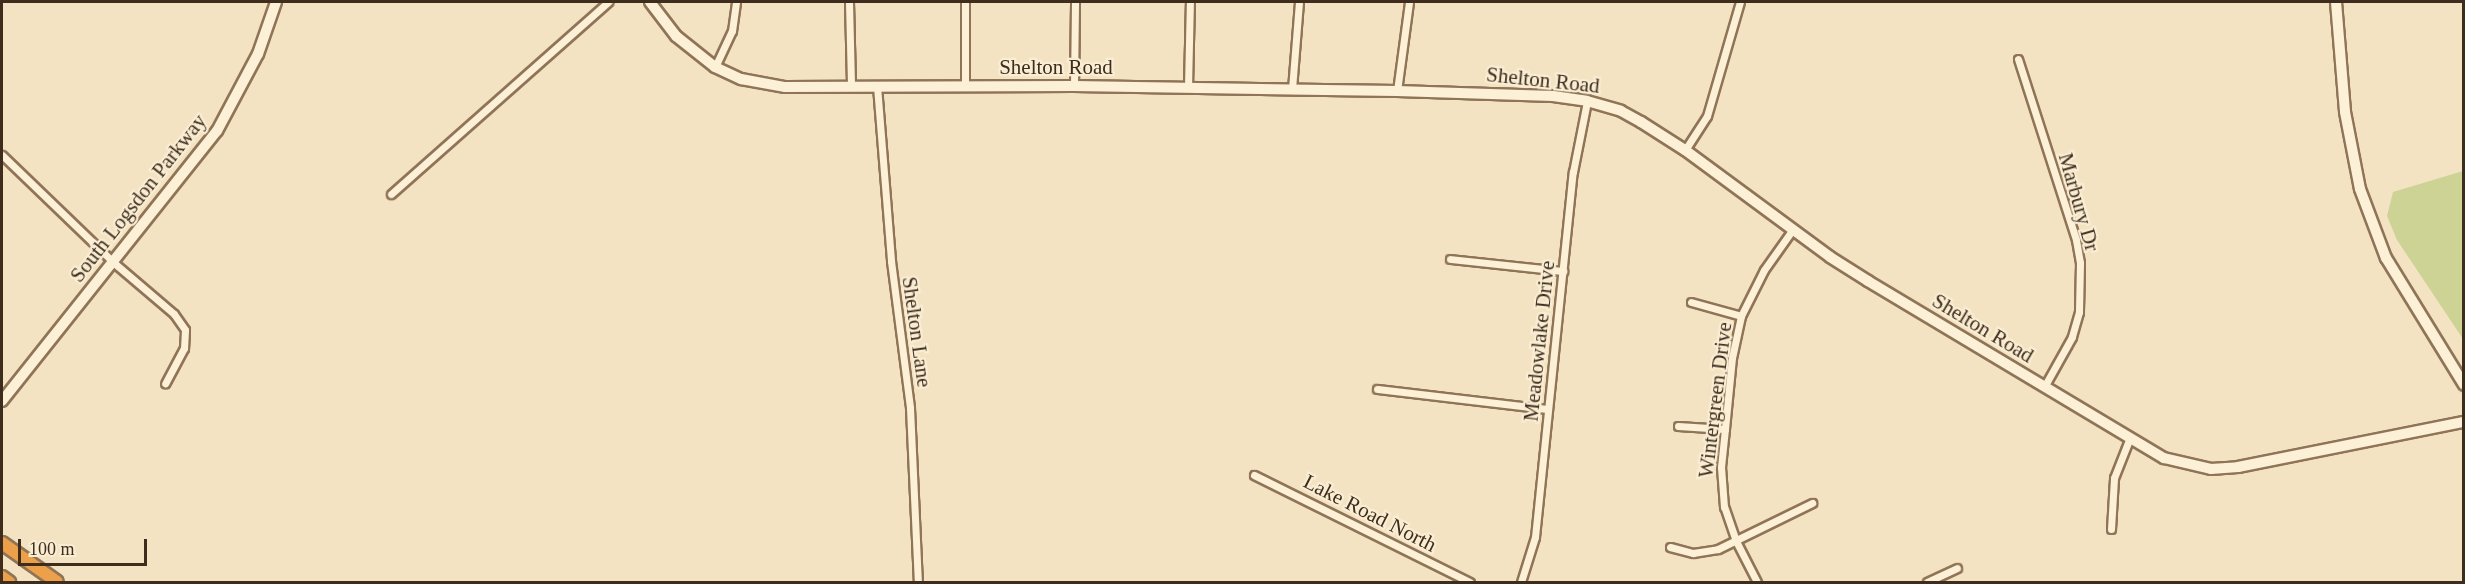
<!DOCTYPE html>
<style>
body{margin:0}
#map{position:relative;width:2465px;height:584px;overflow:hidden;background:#f3e3c2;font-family:"Times New Roman",serif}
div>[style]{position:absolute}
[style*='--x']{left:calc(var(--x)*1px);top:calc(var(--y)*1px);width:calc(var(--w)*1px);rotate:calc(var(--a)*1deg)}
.green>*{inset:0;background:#cdd395}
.roads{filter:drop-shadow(2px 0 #907457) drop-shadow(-2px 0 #907457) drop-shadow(0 2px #907457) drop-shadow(0 -2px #907457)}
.street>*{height:7px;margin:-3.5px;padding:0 3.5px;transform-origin:3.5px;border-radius:3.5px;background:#fcf0d7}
.secondary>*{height:10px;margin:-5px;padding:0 5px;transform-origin:5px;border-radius:5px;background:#fcf0d7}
.highway>*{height:12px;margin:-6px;padding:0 6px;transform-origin:6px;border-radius:6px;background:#eca04a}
span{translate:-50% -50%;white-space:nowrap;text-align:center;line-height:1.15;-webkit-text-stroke:4.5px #f9edd3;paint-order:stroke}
.street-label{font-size:21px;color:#3e2c1d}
.frame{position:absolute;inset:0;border:3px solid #3e2c1d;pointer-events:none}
.scale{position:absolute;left:18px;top:539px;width:129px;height:27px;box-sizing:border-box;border:3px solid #3e2c1d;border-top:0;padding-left:8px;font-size:18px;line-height:21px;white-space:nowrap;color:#3e2c1d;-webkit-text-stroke:4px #f9edd3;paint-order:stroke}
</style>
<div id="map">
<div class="green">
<div style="clip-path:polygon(2463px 171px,2464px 171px,2463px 339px,2397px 240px,2387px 216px,2393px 192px)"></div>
</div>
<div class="roads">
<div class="street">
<div style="--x:849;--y:2;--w:84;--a:88.6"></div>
<div style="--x:2018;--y:59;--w:190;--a:72.2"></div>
<div style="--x:2076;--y:240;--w:23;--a:80"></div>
<div style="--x:2080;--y:263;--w:49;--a:91.2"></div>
<div style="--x:2079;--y:312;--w:26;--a:106"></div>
<div style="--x:2072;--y:337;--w:57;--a:119.2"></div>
<div style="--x:715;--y:67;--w:40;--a:-65"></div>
<div style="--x:732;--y:31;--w:29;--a:-82"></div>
<div style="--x:877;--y:86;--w:176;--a:85.4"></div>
<div style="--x:891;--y:261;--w:148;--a:82.6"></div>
<div style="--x:910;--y:408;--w:174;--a:87.4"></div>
<div style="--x:965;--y:86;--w:84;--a:-90"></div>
<div style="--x:1074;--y:86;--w:84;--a:-89.3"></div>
<div style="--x:1188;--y:87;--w:85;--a:-88.7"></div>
<div style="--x:1292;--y:89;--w:87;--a:-85.4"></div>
<div style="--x:1397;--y:91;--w:90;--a:-82.3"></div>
<div style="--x:1685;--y:150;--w:40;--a:-57.1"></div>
<div style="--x:1707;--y:116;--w:119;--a:-73.9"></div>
<div style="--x:2;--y:155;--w:154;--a:43.9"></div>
<div style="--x:113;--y:262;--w:80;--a:40.4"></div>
<div style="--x:174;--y:314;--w:19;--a:55"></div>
<div style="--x:185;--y:330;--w:18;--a:93"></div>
<div style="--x:184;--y:348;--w:40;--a:118"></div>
<div style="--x:391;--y:194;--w:290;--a:-41.5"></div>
<div style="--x:1450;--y:259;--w:114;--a:6.1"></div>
<div style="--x:1691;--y:302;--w:52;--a:15.6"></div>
<div style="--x:1377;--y:389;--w:172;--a:6.7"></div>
<div style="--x:1678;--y:426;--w:47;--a:3.7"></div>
<div style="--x:1254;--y:475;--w:241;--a:26.4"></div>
<div style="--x:2111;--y:529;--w:51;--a:-86.6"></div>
<div style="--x:2114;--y:478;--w:41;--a:-68.5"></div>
<div style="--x:1670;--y:547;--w:24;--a:15"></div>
<div style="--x:1693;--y:553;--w:25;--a:-9"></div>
<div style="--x:1718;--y:549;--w:105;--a:-26.1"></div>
<div style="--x:1521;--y:582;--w:47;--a:-72.7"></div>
<div style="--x:1535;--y:537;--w:367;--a:-84.1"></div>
<div style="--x:1573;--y:172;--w:72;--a:-78.8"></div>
<div style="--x:1757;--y:582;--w:46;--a:-117.1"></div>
<div style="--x:1736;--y:541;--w:36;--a:-109"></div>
<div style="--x:1724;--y:507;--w:40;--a:-94.3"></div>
<div style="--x:1721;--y:467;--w:38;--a:-84"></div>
<div style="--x:1725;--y:429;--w:71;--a:-84.4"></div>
<div style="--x:1732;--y:358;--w:43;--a:-77.9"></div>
<div style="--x:1741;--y:316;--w:51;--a:-63.4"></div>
<div style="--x:1764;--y:270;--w:50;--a:-54.7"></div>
<div style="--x:1927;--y:582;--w:33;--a:-25"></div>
</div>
<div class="secondary">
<div style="--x:650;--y:2;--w:43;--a:52.6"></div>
<div style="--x:676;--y:36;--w:50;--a:38.5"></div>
<div style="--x:715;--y:67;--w:29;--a:25"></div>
<div style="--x:741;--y:79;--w:45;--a:10.3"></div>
<div style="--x:785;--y:87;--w:289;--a:-0.2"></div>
<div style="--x:1074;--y:86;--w:323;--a:0.9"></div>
<div style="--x:1397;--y:91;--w:156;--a:1.8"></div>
<div style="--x:1553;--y:96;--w:34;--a:8"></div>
<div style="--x:1587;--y:101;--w:35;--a:16"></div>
<div style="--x:1621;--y:111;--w:23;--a:29"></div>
<div style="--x:1641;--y:122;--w:52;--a:32.5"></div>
<div style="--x:1685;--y:150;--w:180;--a:36.4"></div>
<div style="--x:1830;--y:257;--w:45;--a:32.3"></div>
<div style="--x:1868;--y:281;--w:345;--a:30.9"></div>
<div style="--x:2164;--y:458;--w:48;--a:13.2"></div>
<div style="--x:2211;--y:469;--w:27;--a:-4"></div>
<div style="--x:2238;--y:467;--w:230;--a:-11.3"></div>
<div style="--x:2336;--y:2;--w:110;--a:85.3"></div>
<div style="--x:2345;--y:112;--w:78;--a:79"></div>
<div style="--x:2360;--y:189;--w:74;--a:69.4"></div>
<div style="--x:2386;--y:258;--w:149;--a:58.4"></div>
<div style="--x:2;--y:401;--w:345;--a:-51.5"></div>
<div style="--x:217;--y:131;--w:87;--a:-62"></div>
<div style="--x:258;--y:54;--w:55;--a:-70.9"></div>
</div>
<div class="highway">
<div style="--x:2;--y:543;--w:67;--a:35.3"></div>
<div style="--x:2;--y:577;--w:9;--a:36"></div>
</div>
</div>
<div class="street-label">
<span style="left:1056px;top:67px">Shelton Road</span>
<span style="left:1543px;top:80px;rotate:6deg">Shelton Road</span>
<span style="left:138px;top:198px;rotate:-52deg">South Logsdon Parkway</span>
<span style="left:2079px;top:202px;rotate:74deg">Marbury Dr</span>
<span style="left:1983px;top:328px;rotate:31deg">Shelton Road</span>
<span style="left:917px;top:332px;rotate:82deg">Shelton Lane</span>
<span style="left:1539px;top:341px;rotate:-84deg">Meadowlake Drive</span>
<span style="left:1715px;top:400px;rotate:-83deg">Wintergreen Drive</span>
<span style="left:1370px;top:513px;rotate:27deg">Lake Road North</span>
</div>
<div class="frame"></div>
<div class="scale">100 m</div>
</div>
